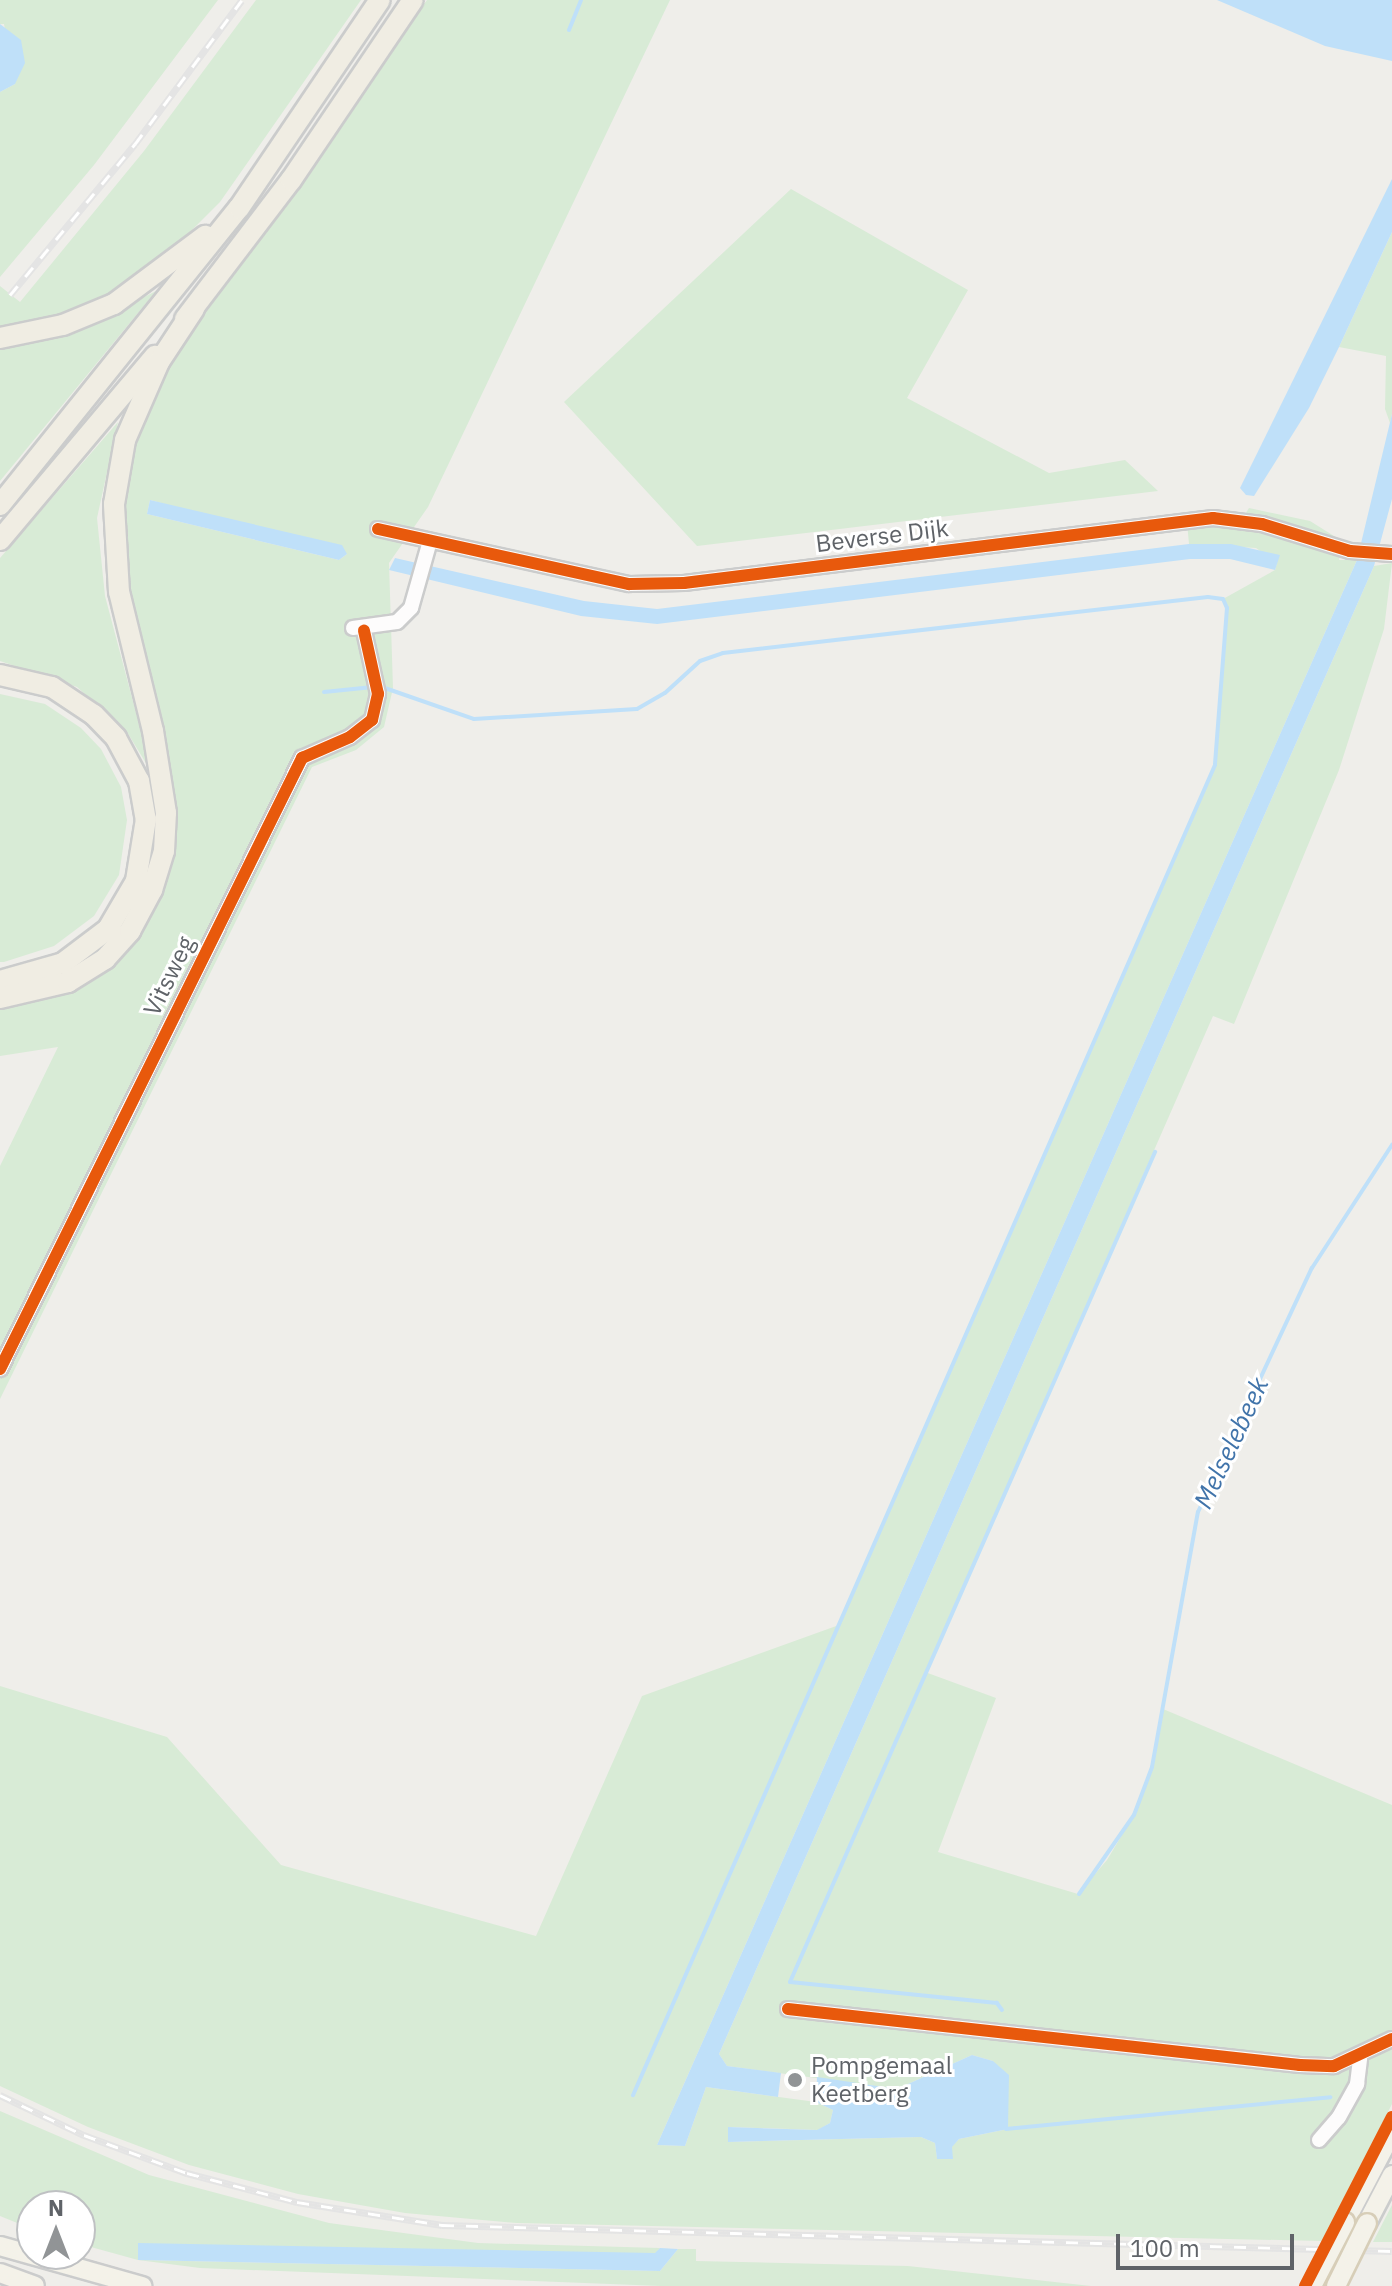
<!DOCTYPE html>
<style>
body{margin:0}
#map{position:relative;width:1392px;height:2286px;overflow:hidden;background:#efeeea;font-family:"IBM Plex Sans",sans-serif}
div>[style]{position:absolute}
[style*='--x']{left:calc(var(--x)*1px);top:calc(var(--y)*1px);width:calc(var(--w)*1px);rotate:calc(var(--a)*1deg)}
.green>*{inset:0;background:#d8ebd6}
.water>*{inset:0;background:#bfe0f9}
.stream>*{height:4px;margin:-2px;padding:0 2px;transform-origin:2px;border-radius:2px;background:#bfe0f9}
.roads{filter:drop-shadow(2px 0 #cbcccc) drop-shadow(-2px 0 #cbcccc) drop-shadow(0 2px #cbcccc) drop-shadow(0 -2px #cbcccc)}
.minor>*{height:14px;margin:-7px;padding:0 7px;transform-origin:7px;border-radius:7px;background:#fdfcfc}
.major>*{height:18px;margin:-9px;padding:0 9px;transform-origin:9px;border-radius:9px;background:#f4f2e9}
.highway>*{height:20px;margin:-10px;padding:0 10px;transform-origin:10px;border-radius:10px;background:#f0ede3}
.rail>*{height:7px;margin-top:-3.5px;transform-origin:0;background:repeating-linear-gradient(90deg,#fff 0 12px,#e4e4e4 0 24px);box-sizing:border-box;border-block:2px solid #e4e4e4}
.bridges{filter:drop-shadow(2px 0 #d7ceb8) drop-shadow(-2px 0 #d7ceb8) drop-shadow(0 2px #d7ceb8) drop-shadow(0 -2px #d7ceb8)}
.major-bridge>*{height:18px;margin:-9px;padding:0 9px;transform-origin:9px;border-radius:9px;background:#f4f2e9}
.cycleway>*{height:12px;margin:-6px;padding:0 6px;transform-origin:6px;border-radius:6px;background:#e8590c}
.dots>*{width:22px;height:22px;translate:-50% -50%;box-sizing:border-box;border:4px solid #fff;border-radius:50%}
span{translate:-50% -50%;white-space:nowrap;text-align:center;line-height:1.15;-webkit-text-stroke:6px #fff;paint-order:stroke}
.street-label{font-size:24px;color:#5f6368}
.poi-label{font-size:24px;color:#5f6368}
.left{translate:0 -50%;text-align:left}
.water-label{font-size:26px;color:#4174aa;font-style:italic}
.north{position:absolute;left:16px;top:2190px;width:80px;height:80px;box-sizing:border-box;background:#fff;border:2px solid #bfc1c3;border-radius:50%;rotate:0deg;font-size:22px;font-weight:700;line-height:32px;text-align:center;color:#5f6368}
.north::after{content:'';display:block;margin:auto;width:28px;height:36px;background:#919496;clip-path:polygon(50% 0,100% 100%,50% 72%,0 100%)}
.scale{position:absolute;left:1116px;top:2234px;width:178px;height:36px;box-sizing:border-box;border:4px solid #5f6368;border-top:0;padding-left:10px;font-size:24px;line-height:28px;white-space:nowrap;color:#5f6368;-webkit-text-stroke:6px #fff;paint-order:stroke}
</style>
<div id="map">
<div class="green">
<div style="clip-path:polygon(0 0,218px 0,94px 165px,0 277px,0 92px,15px 84px,4px 24px,0 24px)"></div>
<div style="clip-path:polygon(256px 0,361px 0,220px 202px,178px 244px,109px 294px,60px 315px,0 327px,0 286px,20px 302px,144px 151px)"></div>
<div style="clip-path:polygon(evenodd,427px 0,670px 0,428px 507px,389px 563px,393px 688px,384px 727px,356px 750px,312px 767px,0 1399px,0 1166px,58px 1047px,0 1056px,0 1008px,72px 992px,110px 964px,172px 853px,127px 591px,122px 504px,133px 443px,166px 366px,200px 313px,300px 186px,427px 0,150px 500px,347px 554px,339px 560px,147px 514px,150px 500px)"></div>
<div style="clip-path:polygon(791px 189px,968px 290px,907px 398px,1049px 473px,1125px 460px,1158px 491px,697px 546px,564px 402px)"></div>
<div style="clip-path:polygon(1392px 232px,1392px 414px,1390px 423px,1385px 409px,1386px 356px,1339px 347px)"></div>
<div style="clip-path:polygon(156px 291px,19px 458px,0 481px,0 348px,77px 331px)"></div>
<div style="clip-path:polygon(118px 422px,97px 518px,105px 596px,152px 773px,127px 732px,77px 687px,0 661px,0 558px)"></div>
<div style="clip-path:polygon(1249px 508px,1310px 521px,1342px 541px,1339px 560px,1357px 560px,657px 2145px,685px 2146px,706px 2087px,816px 2102px,833px 2110px,830px 2123px,818px 2130px,729px 2127px,728px 2142px,921px 2137px,935px 2143px,937px 2158px,952px 2159px,952px 2146px,959px 2139px,1008px 2129px,993px 2061px,972px 2055px,897px 2089px,727px 2066px,719px 2054px,1374px 566px,1392px 563px,1384px 629px,1339px 770px,1234px 1024px,1213px 1016px,925px 1672px,996px 1698px,938px 1852px,1078px 1894px,1107px 1860px,1134px 1815px,1152px 1767px,1163px 1709px,1392px 1805px,1392px 2104px,1322px 2241px,517px 2223px,405px 2213px,298px 2194px,189px 2165px,88px 2127px,0 2086px,0 1686px,167px 1737px,281px 1865px,536px 1936px,642px 1696px,839px 1625px,1215px 765px,1227px 608px,1223px 599px,1275px 570px,1277px 563px,1256px 548px,1189px 544px,1187px 523px,1239px 524px)"></div>
<div style="clip-path:polygon(0 694px,45px 704px,81px 728px,101px 749px,121px 787px,127px 820px,119px 875px,94px 916px,54px 946px,4px 962px,0 962px)"></div>
<div style="clip-path:polygon(0 2111px,149px 2175px,329px 2223px,478px 2243px,660px 2248px,656px 2253px,139px 2260px,660px 2271px,678px 2249px,696px 2249px,696px 2261px,908px 2266px,1091px 2286px,661px 2286px,200px 2268px,138px 2260px,80px 2244px,80px 2206px,32px 2206px,32px 2229px,0 2216px)"></div>
<div style="clip-path:polygon(1392px 2205px,1392px 2242px,1373px 2242px)"></div>
</div>
<div class="water">
<div style="clip-path:polygon(1217px 0,1392px 0,1392px 61px,1325px 46px)"></div>
<div style="clip-path:polygon(0 24px,21px 40px,25px 63px,15px 84px,0 92px)"></div>
<div style="clip-path:polygon(1392px 179px,1392px 232px,1339px 347px,1309px 408px,1254px 496px,1246px 495px,1240px 488px)"></div>
<div style="clip-path:polygon(1392px 414px,1392px 499px,1374px 566px,719px 2054px,727px 2066px,781px 2073px,778px 2097px,706px 2087px,685px 2146px,657px 2145px,1357px 560px)"></div>
<div style="clip-path:polygon(150px 500px,342px 545px,347px 554px,339px 560px,147px 514px)"></div>
<div style="clip-path:polygon(1189px 544px,1231px 544px,1280px 555px,1275px 570px,1230px 559px,1190px 559px,657px 624px,581px 616px,389px 570px,395px 558px,584px 601px,657px 609px)"></div>
<div style="clip-path:polygon(972px 2055px,993px 2061px,1009px 2075px,1008px 2129px,959px 2139px,952px 2147px,953px 2159px,937px 2159px,935px 2143px,921px 2137px,728px 2142px,728px 2127px,817px 2130px,830px 2123px,833px 2110px,816px 2102px,817px 2077px,897px 2089px)"></div>
<div style="clip-path:polygon(138px 2243px,655px 2253px,660px 2248px,678px 2249px,660px 2271px,138px 2260px)"></div>
</div>
<div class="stream">
<div style="--x:569;--y:30;--w:32;--a:-68"></div>
<div style="--x:382;--y:687;--w:97;--a:19.2"></div>
<div style="--x:474;--y:719;--w:163;--a:-3.5"></div>
<div style="--x:637;--y:709;--w:32;--a:-30"></div>
<div style="--x:665;--y:693;--w:47;--a:-42.4"></div>
<div style="--x:700;--y:661;--w:24;--a:-19"></div>
<div style="--x:723;--y:653;--w:488;--a:-6.6"></div>
<div style="--x:1208;--y:597;--w:15;--a:8"></div>
<div style="--x:1223;--y:599;--w:10;--a:66"></div>
<div style="--x:1227;--y:608;--w:157;--a:94.4"></div>
<div style="--x:1215;--y:765;--w:1452;--a:113.63"></div>
<div style="--x:324;--y:692;--w:49;--a:-5.8"></div>
<div style="--x:1079;--y:1894;--w:96;--a:-55.2"></div>
<div style="--x:1134;--y:1815;--w:51;--a:-69.4"></div>
<div style="--x:1152;--y:1767;--w:259;--a:-79.8"></div>
<div style="--x:1198;--y:1512;--w:269;--a:-65"></div>
<div style="--x:1312;--y:1268;--w:147;--a:-57"></div>
<div style="--x:1002;--y:2010;--w:9;--a:-126"></div>
<div style="--x:997;--y:2003;--w:208;--a:-174.2"></div>
<div style="--x:790;--y:1982;--w:907;--a:-66.26"></div>
<div style="--x:1006;--y:2129;--w:326;--a:-5.6"></div>
</div>
<div class="roads">
<div class="minor">
<div style="--x:378;--y:529;--w:257;--a:12.4"></div>
<div style="--x:629;--y:584;--w:55;--a:-1"></div>
<div style="--x:684;--y:583;--w:533;--a:-7.01"></div>
<div style="--x:1213;--y:518;--w:49;--a:7"></div>
<div style="--x:1262;--y:524;--w:92;--a:17.1"></div>
<div style="--x:1350;--y:551;--w:42;--a:4.1"></div>
<div style="--x:353;--y:628;--w:44;--a:-7.8"></div>
<div style="--x:397;--y:622;--w:20;--a:-45"></div>
<div style="--x:411;--y:608;--w:70;--a:-74.2"></div>
<div style="--x:0;--y:1369;--w:682;--a:-63.7"></div>
<div style="--x:302;--y:758;--w:52;--a:-23.6"></div>
<div style="--x:350;--y:737;--w:28;--a:-38"></div>
<div style="--x:372;--y:720;--w:27;--a:-77"></div>
<div style="--x:378;--y:694;--w:65;--a:-102.5"></div>
<div style="--x:788;--y:2009;--w:515;--a:6.24"></div>
<div style="--x:1300;--y:2065;--w:34;--a:2"></div>
<div style="--x:1334;--y:2066;--w:64;--a:-25"></div>
<div style="--x:1319;--y:2140;--w:30;--a:-49"></div>
<div style="--x:1339;--y:2117;--w:38;--a:-61"></div>
<div style="--x:1357;--y:2084;--w:26;--a:-83"></div>
</div>
<div class="major">
<div style="--x:1345;--y:2222;--w:101;--a:-62.2"></div>
<div style="--x:1367;--y:2223;--w:54;--a:-62.5"></div>
<div style="--x:0;--y:2246;--w:148;--a:15.7"></div>
<div style="--x:0;--y:2273;--w:37;--a:20"></div>
</div>
<div class="highway">
<div style="--x:185;--y:319;--w:175;--a:-52.7"></div>
<div style="--x:291;--y:180;--w:217;--a:-55.9"></div>
<div style="--x:0;--y:338;--w:64;--a:-11.7"></div>
<div style="--x:63;--y:325;--w:55;--a:-22.4"></div>
<div style="--x:114;--y:304;--w:114;--a:-36.8"></div>
<div style="--x:0;--y:505;--w:381;--a:-51.2"></div>
<div style="--x:239;--y:208;--w:251;--a:-55.9"></div>
<div style="--x:0;--y:540;--w:241;--a:-49.9"></div>
<div style="--x:0;--y:675;--w:53;--a:13"></div>
<div style="--x:52;--y:687;--w:50;--a:33.7"></div>
<div style="--x:94;--y:715;--w:32;--a:46"></div>
<div style="--x:116;--y:738;--w:49;--a:61.9"></div>
<div style="--x:139;--y:781;--w:39;--a:80"></div>
<div style="--x:146;--y:819;--w:63;--a:99.2"></div>
<div style="--x:136;--y:881;--w:56;--a:120.3"></div>
<div style="--x:108;--y:929;--w:56;--a:142.9"></div>
<div style="--x:63;--y:963;--w:66;--a:164.1"></div>
<div style="--x:0;--y:998;--w:70;--a:-13.2"></div>
<div style="--x:68;--y:982;--w:44;--a:-31.9"></div>
<div style="--x:105;--y:959;--w:38;--a:-48"></div>
<div style="--x:130;--y:931;--w:47;--a:-61.8"></div>
<div style="--x:152;--y:890;--w:41;--a:-72.9"></div>
<div style="--x:164;--y:851;--w:38;--a:-87"></div>
<div style="--x:166;--y:813;--w:83;--a:-99"></div>
<div style="--x:153;--y:731;--w:143;--a:-103.7"></div>
<div style="--x:119;--y:592;--w:88;--a:-93.3"></div>
<div style="--x:114;--y:504;--w:65;--a:-80.2"></div>
<div style="--x:125;--y:440;--w:85;--a:-66.4"></div>
<div style="--x:159;--y:362;--w:64;--a:-56.6"></div>
</div>
</div>
<div class="rail">
<div style="--x:10;--y:295;--w:196;--a:-50.4"></div>
<div style="--x:135;--y:144;--w:179;--a:-53.4"></div>
<div style="--x:0;--y:2095;--w:93;--a:25.5"></div>
<div style="--x:84;--y:2135;--w:110;--a:20.3"></div>
<div style="--x:187;--y:2173;--w:114;--a:14.8"></div>
<div style="--x:297;--y:2202;--w:147;--a:9"></div>
<div style="--x:442;--y:2225;--w:950;--a:1.57"></div>
</div>
<div class="bridges">
<div class="major-bridge">
<div style="--x:1312;--y:2286;--w:72;--a:-62.7"></div>
<div style="--x:1336;--y:2286;--w:70;--a:-63.8"></div>
</div>
</div>
<div class="cycleway">
<div style="--x:378;--y:529;--w:257;--a:12.4"></div>
<div style="--x:629;--y:584;--w:55;--a:-1"></div>
<div style="--x:684;--y:583;--w:533;--a:-7.01"></div>
<div style="--x:1213;--y:518;--w:49;--a:7"></div>
<div style="--x:1262;--y:524;--w:92;--a:17.1"></div>
<div style="--x:1350;--y:551;--w:42;--a:4.1"></div>
<div style="--x:0;--y:1369;--w:682;--a:-63.7"></div>
<div style="--x:302;--y:758;--w:52;--a:-23.6"></div>
<div style="--x:350;--y:737;--w:28;--a:-38"></div>
<div style="--x:372;--y:720;--w:27;--a:-77"></div>
<div style="--x:378;--y:694;--w:65;--a:-102.5"></div>
<div style="--x:788;--y:2009;--w:515;--a:6.24"></div>
<div style="--x:1300;--y:2065;--w:34;--a:2"></div>
<div style="--x:1334;--y:2066;--w:64;--a:-25"></div>
<div style="--x:1305;--y:2286;--w:190;--a:-62.8"></div>
</div>
<div class="dots">
<div style="left:795px;top:2080px;background:#919496"></div>
</div>
<div class="street-label">
<span style="left:882px;top:536px;rotate:-7deg">Beverse Dijk</span>
<span style="left:169px;top:976px;rotate:-64deg">Vitsweg</span>
</div>
<div class="poi-label">
<span class="left" style="left:811px;top:2080px">Pompgemaal<br>Keetberg</span>
</div>
<div class="water-label">
<span style="left:1231px;top:1443px;rotate:-65deg">Melselebeek</span>
</div>
<div class="north">N</div>
<div class="scale">100 m</div>
</div>
